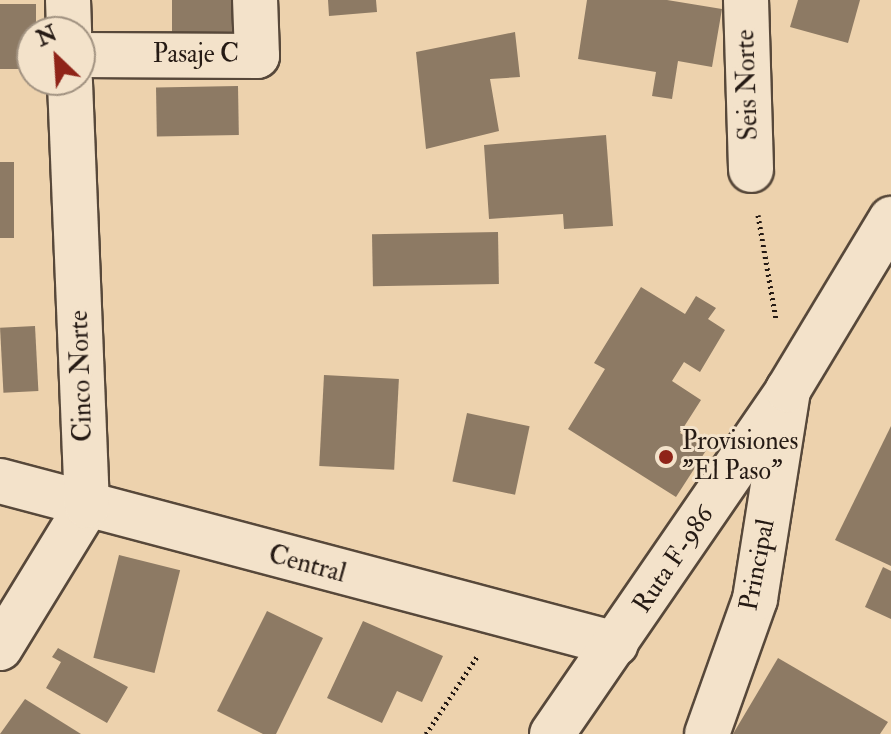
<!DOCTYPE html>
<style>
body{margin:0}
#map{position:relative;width:891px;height:734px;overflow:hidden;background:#edd2ad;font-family:"IM FELL Double Pica",serif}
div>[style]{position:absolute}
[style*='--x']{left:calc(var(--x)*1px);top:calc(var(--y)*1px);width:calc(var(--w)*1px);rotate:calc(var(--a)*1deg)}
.building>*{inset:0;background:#8d7a64;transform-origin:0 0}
.path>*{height:5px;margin-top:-2.5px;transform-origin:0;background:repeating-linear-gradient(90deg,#251a14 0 2px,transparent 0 6px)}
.roads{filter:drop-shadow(2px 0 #57483a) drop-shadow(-2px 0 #57483a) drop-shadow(0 2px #57483a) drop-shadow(0 -2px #57483a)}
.street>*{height:44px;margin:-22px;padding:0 22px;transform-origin:22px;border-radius:22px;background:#f3e2ca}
.secondary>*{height:44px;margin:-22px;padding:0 22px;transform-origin:22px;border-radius:22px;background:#f3e2ca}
.dots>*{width:22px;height:22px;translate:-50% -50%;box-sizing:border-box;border:4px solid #f3e2ca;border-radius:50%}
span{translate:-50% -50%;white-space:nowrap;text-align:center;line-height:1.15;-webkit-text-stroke:6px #f3e2ca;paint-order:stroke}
.street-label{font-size:26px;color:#251a14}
.poi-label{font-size:26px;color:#251a14}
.left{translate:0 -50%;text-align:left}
.north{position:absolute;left:16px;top:16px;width:80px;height:80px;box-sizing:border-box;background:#f3e2ca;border:2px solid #a19281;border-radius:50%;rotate:335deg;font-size:22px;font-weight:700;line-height:32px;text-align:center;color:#251a14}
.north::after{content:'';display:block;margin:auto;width:28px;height:36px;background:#8f2418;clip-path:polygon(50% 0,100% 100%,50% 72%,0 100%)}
</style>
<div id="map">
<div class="building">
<div style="left:172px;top:0;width:68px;height:35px"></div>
<div style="clip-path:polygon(328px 0,376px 0,377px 12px,329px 16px)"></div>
<div style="clip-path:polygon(587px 0,667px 0,722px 9px,712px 67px,678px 61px,672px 99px,652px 96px,656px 72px,578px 59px)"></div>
<div style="clip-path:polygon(798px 0,860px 0,848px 43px,790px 27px)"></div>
<div style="left:0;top:4px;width:36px;height:65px"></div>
<div style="clip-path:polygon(515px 32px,520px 77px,490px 79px,499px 131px,426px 149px,416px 52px)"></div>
<div style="left:238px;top:86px;width:49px;height:82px;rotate:89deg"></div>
<div style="clip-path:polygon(606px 135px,613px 226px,564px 229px,563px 214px,489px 219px,484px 145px)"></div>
<div style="left:0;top:162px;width:14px;height:76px"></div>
<div style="left:498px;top:232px;width:52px;height:126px;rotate:89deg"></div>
<div style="clip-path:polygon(641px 287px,685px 314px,696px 296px,716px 308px,708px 319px,725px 330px,700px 372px,684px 362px,672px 381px,701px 400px,680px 433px,707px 449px,676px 497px,568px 429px,605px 369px,594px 363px)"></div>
<div style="left:35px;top:326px;width:65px;height:35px;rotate:87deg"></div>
<div style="left:324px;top:375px;width:75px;height:91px;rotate:3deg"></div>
<div style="left:467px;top:413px;width:64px;height:70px;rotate:12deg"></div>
<div style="clip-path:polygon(891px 426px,891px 566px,835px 540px)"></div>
<div style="left:119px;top:555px;width:63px;height:106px;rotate:14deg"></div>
<div style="clip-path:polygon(883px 567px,891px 571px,891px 619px,865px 607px)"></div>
<div style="clip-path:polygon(267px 611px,323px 638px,276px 734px,263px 734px,217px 711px)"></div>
<div style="clip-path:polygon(363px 621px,443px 656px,422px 702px,397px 691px,382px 723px,327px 698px)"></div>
<div style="clip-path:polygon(58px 648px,128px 687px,107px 723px,46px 688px,61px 662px,52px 657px)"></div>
<div style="clip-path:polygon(778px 658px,888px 722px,880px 734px,733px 734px)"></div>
<div style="clip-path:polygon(25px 699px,81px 734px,0 734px)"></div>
</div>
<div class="path">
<div style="--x:758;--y:215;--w:106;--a:80.2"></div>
<div style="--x:426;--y:734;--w:95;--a:-56.6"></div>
</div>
<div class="roads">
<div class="street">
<div style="--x:68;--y:0;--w:32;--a:88"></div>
<div style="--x:746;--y:0;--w:170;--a:88.3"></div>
<div style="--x:80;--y:55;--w:177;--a:0.3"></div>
<div style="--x:257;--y:56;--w:56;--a:-92"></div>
<div style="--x:0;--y:481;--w:637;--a:14.82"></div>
<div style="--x:0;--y:648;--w:167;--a:-58.5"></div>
<div style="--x:87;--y:506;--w:426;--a:-92.3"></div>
<div style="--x:707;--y:734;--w:143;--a:-70.4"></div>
<div style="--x:755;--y:599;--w:212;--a:-81"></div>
</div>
<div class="secondary">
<div style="--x:552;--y:734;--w:417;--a:-55.5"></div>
<div style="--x:788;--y:390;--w:200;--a:-58.9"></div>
</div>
</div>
<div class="dots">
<div style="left:666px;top:457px;background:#8f2418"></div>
</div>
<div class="street-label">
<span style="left:196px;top:55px">Pasaje C</span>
<span style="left:748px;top:85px;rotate:-92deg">Seis Norte</span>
<span style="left:82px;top:376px;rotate:-92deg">Cinco Norte</span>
<span style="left:674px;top:560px;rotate:-56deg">Ruta F-986</span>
<span style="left:307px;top:565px;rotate:15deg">Central</span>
<span style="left:758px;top:565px;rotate:-79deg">Principal</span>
</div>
<div class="poi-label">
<span class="left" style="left:682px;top:457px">Provisiones<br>"El Paso"</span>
</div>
<div class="north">N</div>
</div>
